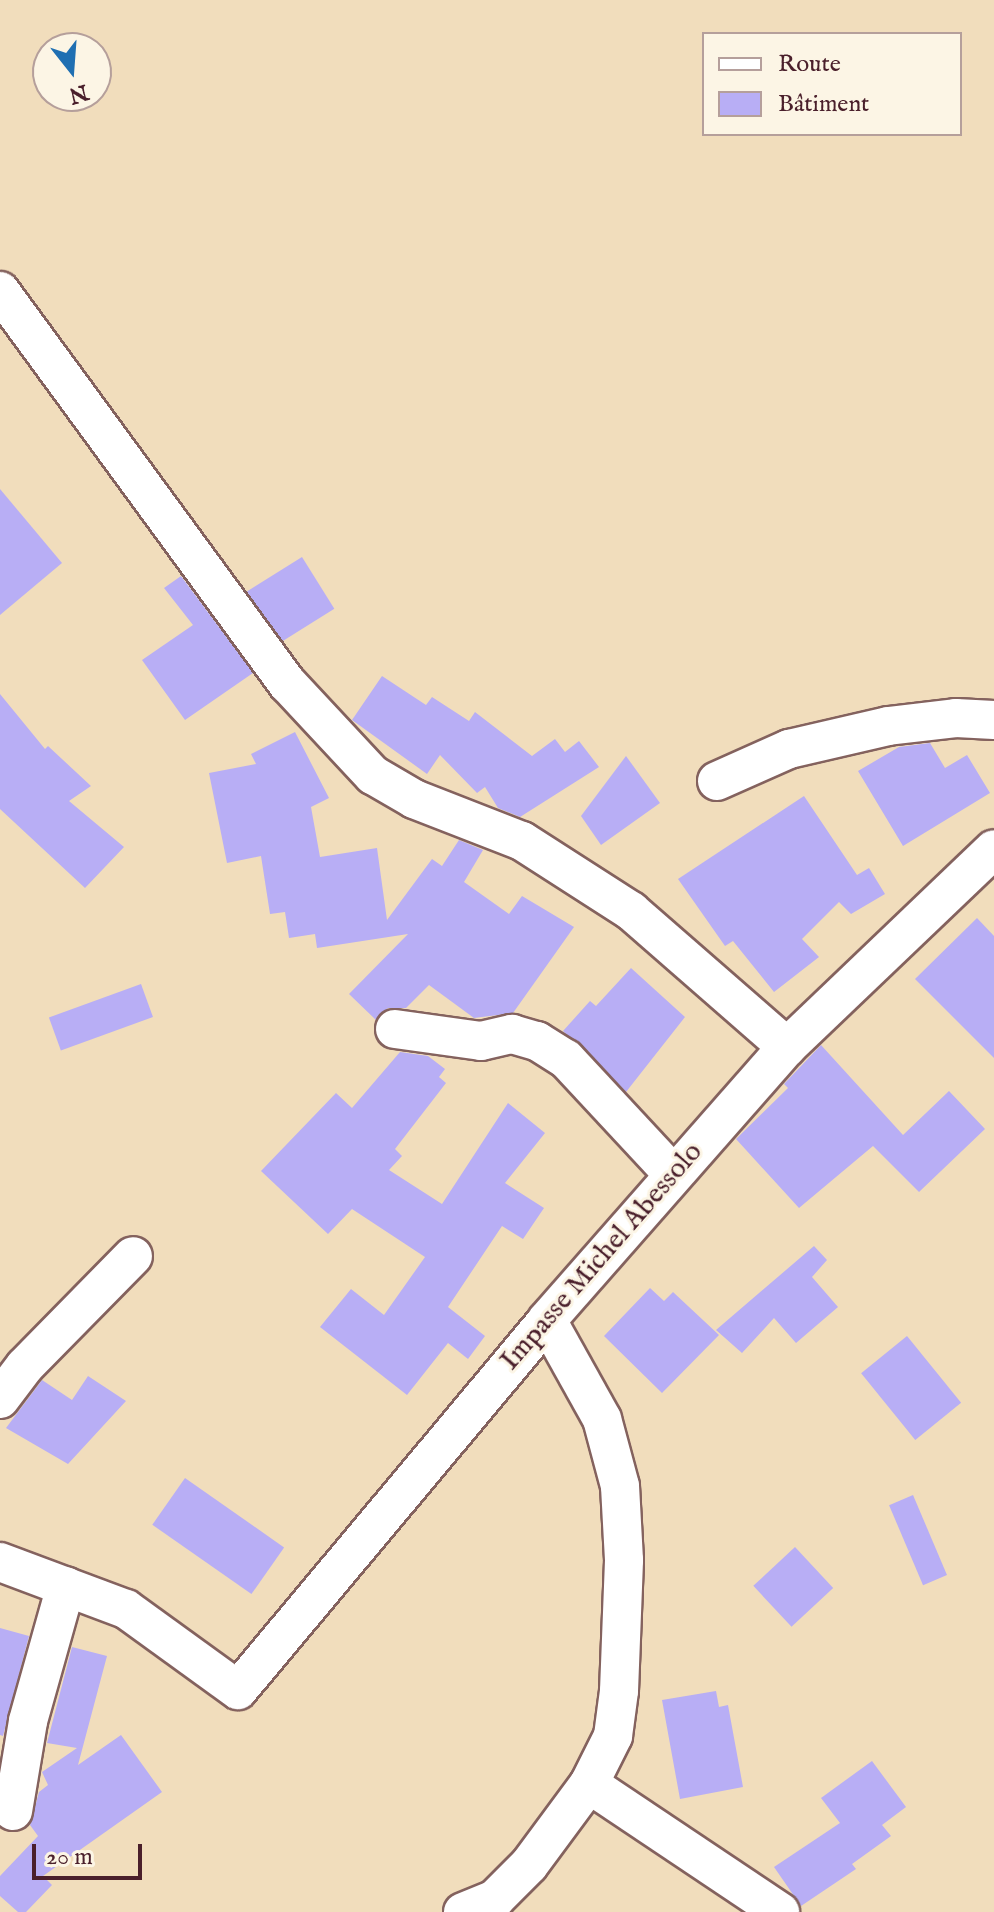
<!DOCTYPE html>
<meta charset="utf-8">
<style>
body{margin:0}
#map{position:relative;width:994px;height:1912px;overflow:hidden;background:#f1ddbc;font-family:"IM FELL English",serif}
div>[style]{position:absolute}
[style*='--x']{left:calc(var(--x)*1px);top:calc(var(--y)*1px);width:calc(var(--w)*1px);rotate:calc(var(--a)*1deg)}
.building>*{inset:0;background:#b8aef5;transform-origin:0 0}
.roads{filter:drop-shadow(2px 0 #84625e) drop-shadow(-2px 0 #84625e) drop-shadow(0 2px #84625e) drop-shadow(0 -2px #84625e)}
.minor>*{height:38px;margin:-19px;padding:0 19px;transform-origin:19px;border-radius:19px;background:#fff}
span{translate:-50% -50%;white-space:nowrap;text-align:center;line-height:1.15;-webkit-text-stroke:6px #fcf5e5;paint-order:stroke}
.street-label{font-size:28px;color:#4a1f2b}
.legend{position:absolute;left:702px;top:32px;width:260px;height:104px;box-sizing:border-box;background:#fcf5e5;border:2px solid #b59f9b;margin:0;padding:10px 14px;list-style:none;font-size:24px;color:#4a1f2b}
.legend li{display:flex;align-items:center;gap:16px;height:40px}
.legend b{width:40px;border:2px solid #b59f9b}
.north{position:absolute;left:32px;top:32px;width:80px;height:80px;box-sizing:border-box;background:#fcf5e5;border:2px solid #b59f9b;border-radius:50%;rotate:163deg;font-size:22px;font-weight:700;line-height:32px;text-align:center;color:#4a1f2b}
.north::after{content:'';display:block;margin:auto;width:28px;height:36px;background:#1f6fb2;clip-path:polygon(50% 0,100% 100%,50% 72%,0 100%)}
.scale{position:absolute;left:32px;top:1844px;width:110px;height:36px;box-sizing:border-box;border:4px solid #4a1f2b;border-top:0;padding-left:10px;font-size:24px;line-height:28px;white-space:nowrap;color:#4a1f2b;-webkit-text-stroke:6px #fcf5e5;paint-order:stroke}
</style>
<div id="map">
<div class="building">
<div style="clip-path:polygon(0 489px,62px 563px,0 615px)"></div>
<div style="left:302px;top:557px;width:61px;height:65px;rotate:58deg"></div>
<div style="clip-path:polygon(181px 576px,253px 673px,185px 720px,142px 660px,193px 625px,164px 588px)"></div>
<div style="clip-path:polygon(382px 676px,426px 705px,432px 697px,469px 721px,475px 712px,532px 756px,555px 739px,565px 752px,579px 741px,599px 767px,520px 817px,498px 808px,485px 787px,477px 793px,440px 755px,427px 774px,352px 720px)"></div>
<div style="clip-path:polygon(0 694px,45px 749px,48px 746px,91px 786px,69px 801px,124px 847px,85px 888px,0 809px)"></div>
<div style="clip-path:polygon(295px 732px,329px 798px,311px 807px,320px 857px,377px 848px,387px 920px,432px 859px,442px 866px,459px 840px,483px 850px,464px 882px,509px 914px,522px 896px,574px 927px,513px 1013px,474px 1018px,429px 985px,406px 1008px,388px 1008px,376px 1020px,349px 994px,408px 934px,317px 948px,315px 934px,289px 938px,285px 912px,270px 914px,261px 856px,227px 863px,209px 773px,256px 764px,251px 754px)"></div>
<div style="clip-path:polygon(930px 743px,945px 768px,967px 755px,990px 793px,903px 846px,858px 771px,899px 747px)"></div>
<div style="clip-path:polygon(626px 756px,660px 803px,601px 845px,581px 816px)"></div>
<div style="clip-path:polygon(804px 796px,857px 875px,869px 868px,885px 894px,851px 914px,839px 902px,802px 939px,819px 957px,774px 992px,733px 941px,725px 946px,678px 879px)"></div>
<div style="clip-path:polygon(977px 918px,994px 936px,994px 1058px,915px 979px)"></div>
<div style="clip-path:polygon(631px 968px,685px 1017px,626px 1092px,563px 1031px,590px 1001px,596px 1006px)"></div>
<div style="left:141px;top:984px;width:35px;height:98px;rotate:70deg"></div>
<div style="clip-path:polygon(821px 1045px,903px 1135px,949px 1091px,985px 1129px,919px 1192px,873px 1146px,799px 1208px,736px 1139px,788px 1088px,784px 1084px)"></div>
<div style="clip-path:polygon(400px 1052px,428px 1056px,445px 1069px,439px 1077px,446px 1083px,395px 1149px,402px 1156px,389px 1170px,442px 1204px,508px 1103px,545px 1133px,505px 1183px,544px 1208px,523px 1239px,502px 1226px,448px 1307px,485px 1336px,468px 1359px,448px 1343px,407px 1395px,320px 1327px,351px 1289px,384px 1315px,425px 1257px,352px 1209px,328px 1234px,261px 1171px,336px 1093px,352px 1108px)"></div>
<div style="clip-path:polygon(814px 1246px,827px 1260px,812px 1277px,838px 1307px,796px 1343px,774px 1318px,742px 1353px,716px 1330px)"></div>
<div style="clip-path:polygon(650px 1288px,664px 1301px,673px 1292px,719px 1335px,662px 1393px,604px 1336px)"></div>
<div style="left:907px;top:1336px;width:86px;height:59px;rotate:51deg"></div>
<div style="clip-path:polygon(88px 1376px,126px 1401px,68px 1464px,6px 1428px,42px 1380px,72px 1400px)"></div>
<div style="left:185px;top:1478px;width:121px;height:57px;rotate:35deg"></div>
<div style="left:913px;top:1495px;width:87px;height:26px;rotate:67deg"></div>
<div style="left:795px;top:1547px;width:56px;height:57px;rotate:47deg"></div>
<div style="clip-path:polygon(0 1628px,29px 1636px,3px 1736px,0 1735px)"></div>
<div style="clip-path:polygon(72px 1647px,107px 1656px,78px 1765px,121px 1735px,162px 1792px,43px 1876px,52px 1885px,26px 1912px,18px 1912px,0 1896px,0 1876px,38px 1836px,30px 1825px,39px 1792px,48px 1785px,42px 1772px,77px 1748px,47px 1743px)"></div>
<div style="clip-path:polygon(716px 1691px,719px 1707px,728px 1705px,743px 1787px,680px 1799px,662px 1700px)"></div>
<div style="clip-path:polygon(872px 1761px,906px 1807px,882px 1825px,891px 1836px,852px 1864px,856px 1869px,801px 1906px,774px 1867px,840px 1823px,821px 1798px)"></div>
</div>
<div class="roads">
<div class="minor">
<div style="--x:0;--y:291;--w:487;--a:53.8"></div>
<div style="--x:288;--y:684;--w:125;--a:47"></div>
<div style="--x:373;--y:775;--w:48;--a:30.3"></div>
<div style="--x:414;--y:799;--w:116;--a:21.3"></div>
<div style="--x:522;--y:841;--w:130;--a:32.7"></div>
<div style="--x:631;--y:911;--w:207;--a:41.1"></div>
<div style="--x:717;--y:781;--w:79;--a:-24"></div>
<div style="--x:789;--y:749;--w:102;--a:-13.1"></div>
<div style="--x:888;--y:726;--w:68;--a:-6.7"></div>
<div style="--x:956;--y:718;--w:38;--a:3"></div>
<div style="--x:395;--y:1029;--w:87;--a:7.9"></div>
<div style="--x:481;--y:1041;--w:32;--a:-13"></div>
<div style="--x:512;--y:1034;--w:26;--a:16"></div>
<div style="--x:537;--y:1041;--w:34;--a:32"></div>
<div style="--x:566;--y:1059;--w:157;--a:47.1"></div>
<div style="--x:0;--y:1399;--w:41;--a:-52.9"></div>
<div style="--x:25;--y:1366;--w:154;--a:-45.5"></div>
<div style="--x:0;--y:1562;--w:134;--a:20.5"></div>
<div style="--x:126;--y:1609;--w:138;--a:35.9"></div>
<div style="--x:238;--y:1690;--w:482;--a:-50.1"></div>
<div style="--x:547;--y:1320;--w:363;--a:-48.7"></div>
<div style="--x:787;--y:1047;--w:286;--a:-43.7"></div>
<div style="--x:589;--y:1784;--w:230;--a:33.8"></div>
<div style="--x:13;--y:1811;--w:91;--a:-80.5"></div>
<div style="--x:28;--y:1721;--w:140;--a:-74.3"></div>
<div style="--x:463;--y:1912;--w:35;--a:-22"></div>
<div style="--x:495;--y:1899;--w:48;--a:-45"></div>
<div style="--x:529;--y:1865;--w:101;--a:-53.5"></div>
<div style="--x:589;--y:1784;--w:54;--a:-63.4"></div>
<div style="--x:613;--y:1736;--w:45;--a:-82.4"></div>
<div style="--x:619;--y:1691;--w:131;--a:-87.8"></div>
<div style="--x:624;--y:1560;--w:74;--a:-93.1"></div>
<div style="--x:620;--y:1486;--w:69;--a:-105"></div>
<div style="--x:602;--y:1419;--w:113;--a:-119.1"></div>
</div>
</div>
<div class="street-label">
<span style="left:602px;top:1257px;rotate:-49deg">Impasse Michel Abessolo</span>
</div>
<ul class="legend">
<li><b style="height:10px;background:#fff"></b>Route</li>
<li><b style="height:22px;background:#b8aef5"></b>Bâtiment</li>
</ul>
<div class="north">N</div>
<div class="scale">20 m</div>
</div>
